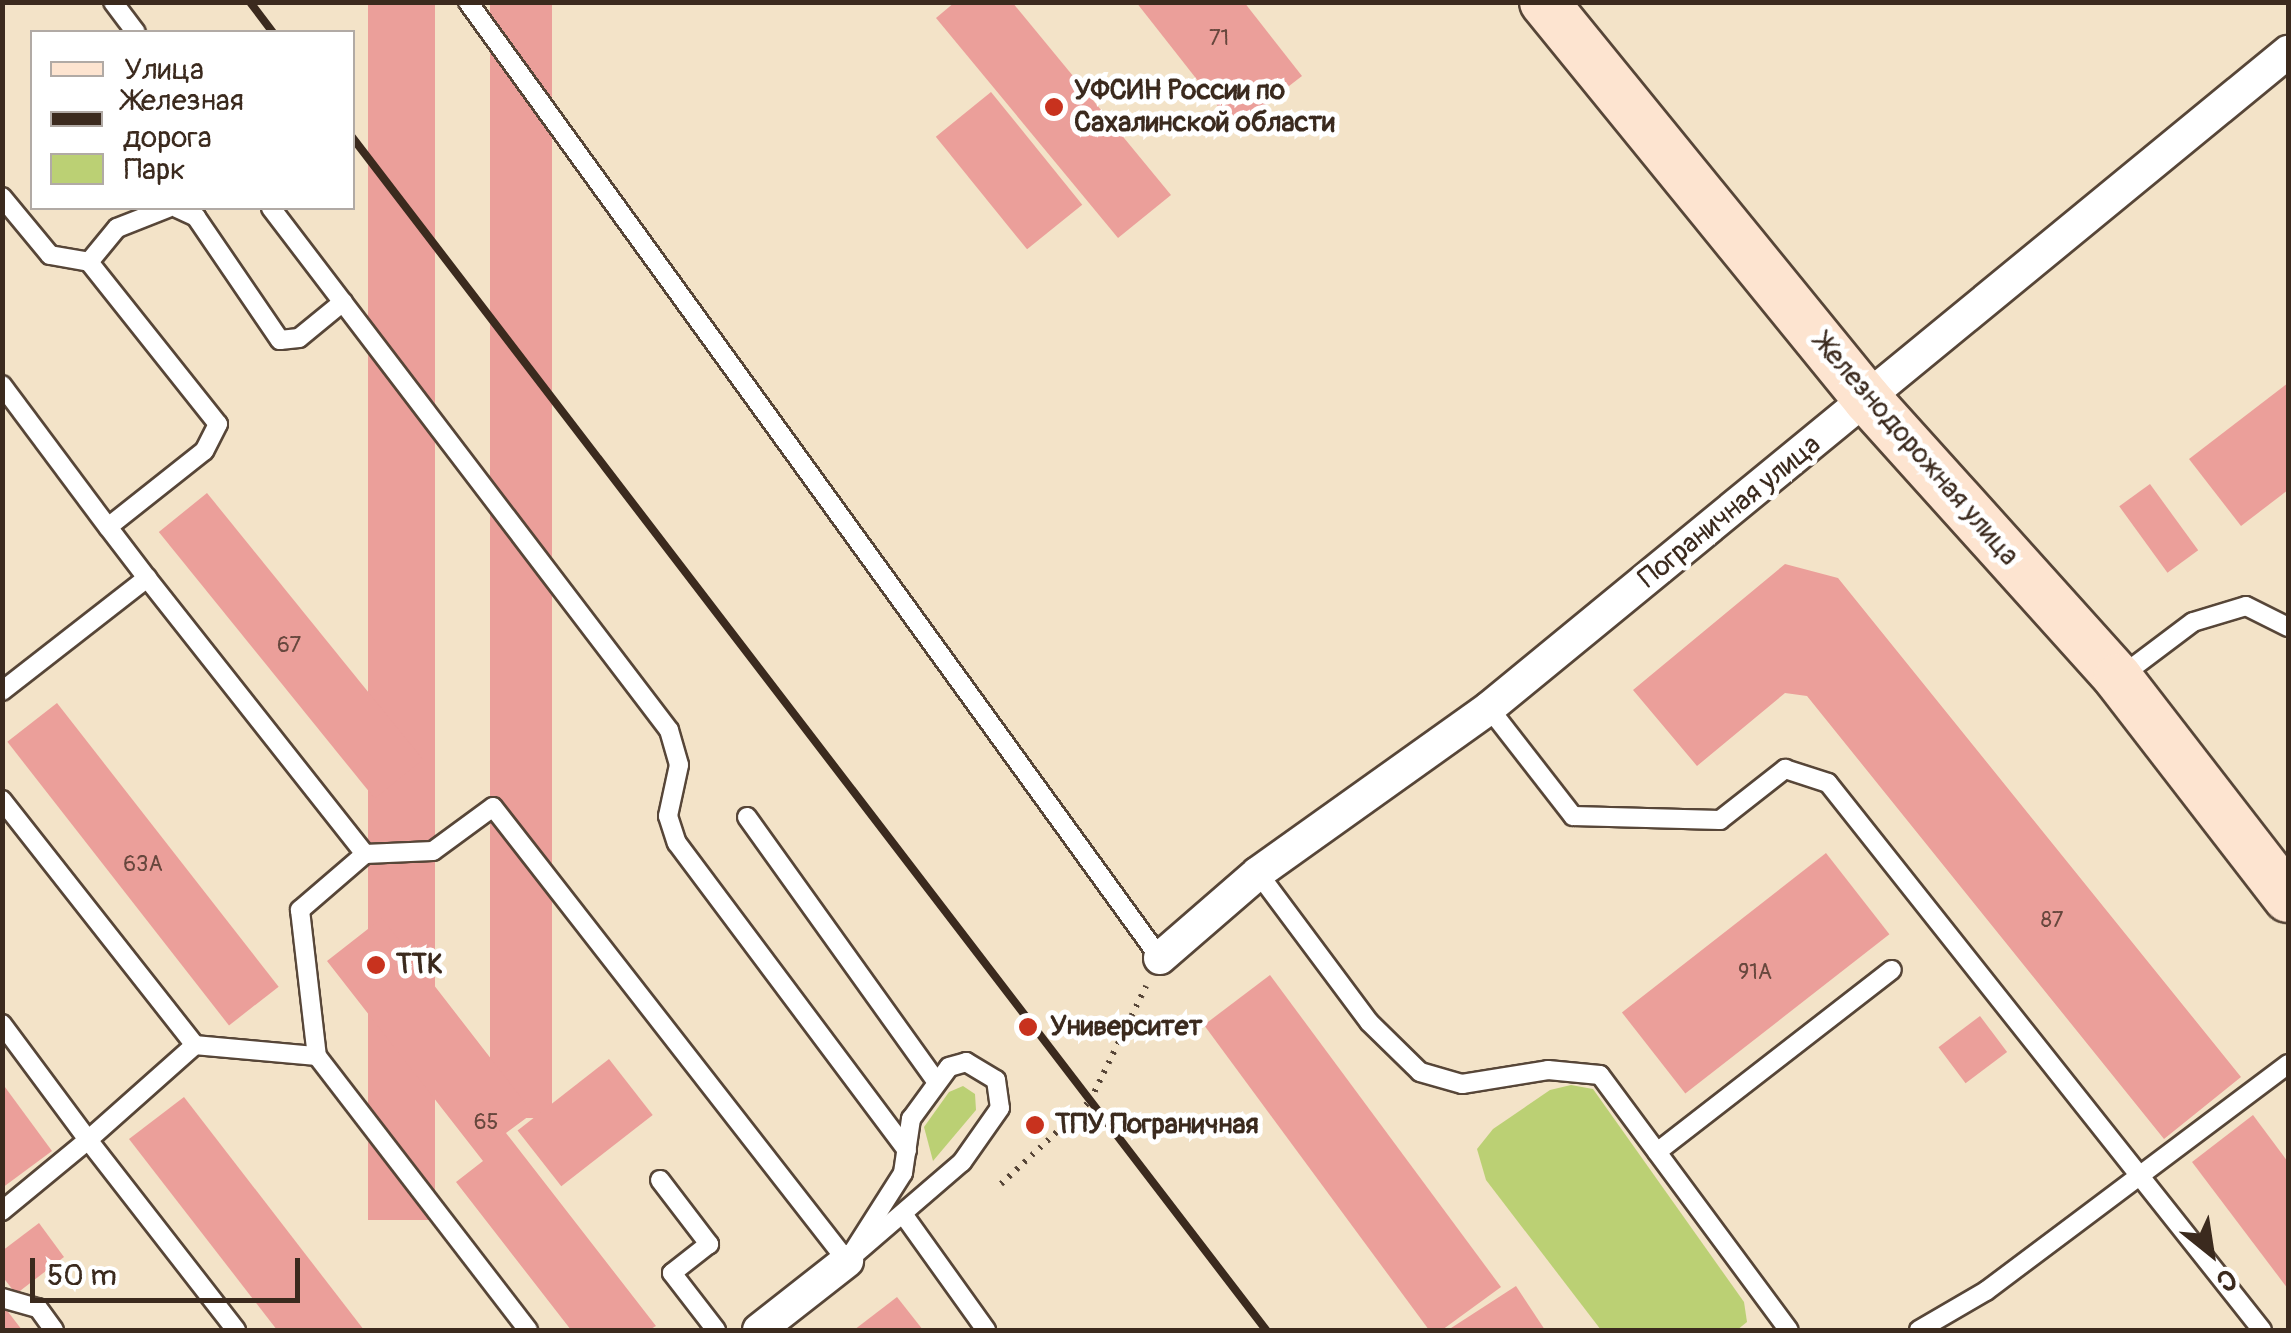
<!DOCTYPE html>
<meta charset="utf-8">
<style>
body{margin:0}
#map{position:relative;width:2291px;height:1333px;overflow:hidden;background:#f3e3c8;font-family:Pangolin,sans-serif}
div>[style]{position:absolute}
[style*='--x']{left:calc(var(--x)*1px);top:calc(var(--y)*1px);width:calc(var(--w)*1px);rotate:calc(var(--a)*1deg)}
.green>*{inset:0;background:#bbd074}
.building>*{inset:0;background:#eb9f9a;transform-origin:0 0}
.path>*{height:6px;margin-top:-3px;transform-origin:0;background:repeating-linear-gradient(90deg,#574638 0 2.5px,transparent 0 10.5px)}
.roads{filter:drop-shadow(2px 0 #574638) drop-shadow(-2px 0 #574638) drop-shadow(0 2px #574638) drop-shadow(0 -2px #574638)}
.service>*{height:18px;margin:-9px;padding:0 9px;transform-origin:9px;border-radius:9px;background:#fff}
.minor>*{height:32px;margin:-16px;padding:0 16px;transform-origin:16px;border-radius:16px;background:#fff}
.secondary>*{height:48px;margin:-24px;padding:0 24px;transform-origin:24px;border-radius:24px;background:#fde4d0}
.rail>*{height:8px;margin:-4px;padding:0 4px;transform-origin:4px;border-radius:4px;background:#3b2a1e}
.dots>*{width:28px;height:28px;translate:-50% -50%;box-sizing:border-box;border:5px solid #fff;border-radius:50%}
span{translate:-50% -50%;white-space:nowrap;text-align:center;line-height:1.15;-webkit-text-stroke:10px #fff;paint-order:stroke}
.number-label{font-size:22px;color:#67473d}
.number-label span{-webkit-text-stroke-width:0}
.poi-label{font-size:28px;color:#3b2a1e;font-weight:700}
.left{translate:0 -50%;text-align:left}
.street-label{font-size:28px;color:#3b2a1e}
.frame{position:absolute;inset:0;border:5px solid #3b2a1e;pointer-events:none}
.legend{position:absolute;left:30px;top:30px;width:325px;height:180px;box-sizing:border-box;background:#fff;border:2px solid #b1aaa5;margin:0;padding:12px 18px;list-style:none;font-size:30px;color:#3b2a1e}
.legend li{display:flex;align-items:center;gap:20px;height:50px}
.legend b{width:50px;border:2px solid #b1aaa5}
.north{position:absolute;left:2161px;top:1203px;width:100px;height:100px;-webkit-text-stroke:8px #fff;paint-order:stroke;rotate:150deg;font-size:28px;font-weight:700;line-height:40px;text-align:center;color:#3b2a1e}
.north::after{content:'';display:block;margin:auto;width:35px;height:45px;background:#3b2a1e;clip-path:polygon(50% 0,100% 100%,50% 72%,0 100%)}
.scale{position:absolute;left:30px;top:1258px;width:270px;height:45px;box-sizing:border-box;border:5px solid #3b2a1e;border-top:0;padding-left:12px;font-size:30px;line-height:35px;white-space:nowrap;color:#3b2a1e;-webkit-text-stroke:8px #fff;paint-order:stroke}
</style>
<div id="map">
<div class="green">
<div style="clip-path:polygon(1571px 1085px,1593px 1089px,1744px 1302px,1747px 1322px,1737px 1330px,1601px 1330px,1486px 1180px,1477px 1149px,1493px 1129px,1550px 1090px)"></div>
<div style="clip-path:polygon(963px 1086px,975px 1094px,976px 1110px,933px 1161px,924px 1127px,949px 1092px)"></div>
</div>
<div class="building">
<div style="left:368px;top:2px;width:67px;height:1218px"></div>
<div style="left:490px;top:2px;width:62px;height:1116px"></div>
<div style="clip-path:polygon(955px 2px,1012px 2px,1171px 195px,1118px 238px,936px 18px)"></div>
<div style="clip-path:polygon(1136px 2px,1244px 2px,1302px 76px,1235px 128px)"></div>
<div style="left:991px;top:92px;width:145px;height:71px;rotate:51deg"></div>
<div style="clip-path:polygon(2288px 383px,2288px 490px,2241px 526px,2189px 459px)"></div>
<div style="left:2150px;top:484px;width:82px;height:38px;rotate:54deg"></div>
<div style="left:207px;top:493px;width:343px;height:62px;rotate:51deg"></div>
<div style="clip-path:polygon(1785px 564px,1838px 578px,2241px 1077px,2164px 1139px,1807px 696px,1785px 693px,1697px 766px,1633px 690px)"></div>
<div style="left:57px;top:703px;width:360px;height:63px;rotate:52deg"></div>
<div style="left:1826px;top:853px;width:103px;height:259px;rotate:52deg"></div>
<div style="clip-path:polygon(382px 918px,533px 1113px,506px 1133px,656px 1326px,649px 1330px,571px 1330px,456px 1182px,483px 1161px,327px 961px)"></div>
<div style="clip-path:polygon(1270px 975px,1501px 1287px,1442px 1330px,1429px 1330px,1204px 1025px)"></div>
<div style="left:1980px;top:1016px;width:45px;height:52px;rotate:53deg"></div>
<div style="left:609px;top:1059px;width:71px;height:116px;rotate:52deg"></div>
<div style="clip-path:polygon(2px 1083px,52px 1151px,2px 1188px)"></div>
<div style="clip-path:polygon(184px 1097px,364px 1330px,277px 1330px,129px 1139px)"></div>
<div style="clip-path:polygon(2253px 1115px,2288px 1162px,2288px 1289px,2192px 1162px)"></div>
<div style="clip-path:polygon(39px 1223px,64px 1257px,16px 1294px,2px 1276px,2px 1251px)"></div>
<div style="clip-path:polygon(1516px 1286px,1545px 1330px,1448px 1330px)"></div>
<div style="clip-path:polygon(897px 1297px,923px 1330px,854px 1330px)"></div>
<div style="clip-path:polygon(2px 1304px,22px 1330px,2px 1330px)"></div>
</div>
<div class="path">
<div style="--x:1001;--y:1184;--w:122;--a:-43"></div>
<div style="--x:1090;--y:1101;--w:128;--a:-64"></div>
</div>
<div class="roads">
<div class="service">
<div style="--x:113;--y:2;--w:38;--a:53"></div>
<div style="--x:468;--y:2;--w:1180;--a:54.1"></div>
<div style="--x:2;--y:197;--w:75;--a:50.4"></div>
<div style="--x:50;--y:255;--w:40;--a:10"></div>
<div style="--x:89;--y:262;--w:207;--a:51.5"></div>
<div style="--x:218;--y:424;--w:30;--a:117"></div>
<div style="--x:204;--y:451;--w:122;--a:141.6"></div>
<div style="--x:108;--y:527;--w:64;--a:52.6"></div>
<div style="--x:177;--y:208;--w:21;--a:25"></div>
<div style="--x:196;--y:217;--w:149;--a:55.7"></div>
<div style="--x:280;--y:340;--w:19;--a:-6"></div>
<div style="--x:299;--y:338;--w:57;--a:-39.3"></div>
<div style="--x:271;--y:208;--w:656;--a:52.68"></div>
<div style="--x:669;--y:730;--w:36;--a:74"></div>
<div style="--x:679;--y:765;--w:52;--a:102.2"></div>
<div style="--x:668;--y:816;--w:28;--a:72"></div>
<div style="--x:677;--y:843;--w:384;--a:53.2"></div>
<div style="--x:89;--y:262;--w:44;--a:-50.5"></div>
<div style="--x:117;--y:228;--w:55;--a:-21.4"></div>
<div style="--x:2;--y:385;--w:177;--a:53.3"></div>
<div style="--x:2120;--y:677;--w:91;--a:-37"></div>
<div style="--x:2193;--y:622;--w:55;--a:-16.8"></div>
<div style="--x:2246;--y:606;--w:47;--a:26.6"></div>
<div style="--x:2;--y:691;--w:184;--a:-37.9"></div>
<div style="--x:147;--y:578;--w:352;--a:51.7"></div>
<div style="--x:365;--y:854;--w:86;--a:139.3"></div>
<div style="--x:300;--y:910;--w:147;--a:83.4"></div>
<div style="--x:317;--y:1056;--w:346;--a:52.4"></div>
<div style="--x:1489;--y:708;--w:137;--a:52.1"></div>
<div style="--x:1573;--y:816;--w:147;--a:1.6"></div>
<div style="--x:1720;--y:820;--w:83;--a:-38.1"></div>
<div style="--x:1785;--y:769;--w:45;--a:18"></div>
<div style="--x:1828;--y:783;--w:698;--a:51.57"></div>
<div style="--x:2;--y:800;--w:312;--a:51.8"></div>
<div style="--x:747;--y:817;--w:325;--a:54.4"></div>
<div style="--x:365;--y:854;--w:68;--a:-2.5"></div>
<div style="--x:433;--y:851;--w:74;--a:-36.3"></div>
<div style="--x:493;--y:807;--w:576;--a:52.06"></div>
<div style="--x:1258;--y:873;--w:186;--a:53.3"></div>
<div style="--x:1369;--y:1022;--w:71;--a:44.4"></div>
<div style="--x:1420;--y:1072;--w:44;--a:15.9"></div>
<div style="--x:1462;--y:1084;--w:87;--a:-9.2"></div>
<div style="--x:1548;--y:1070;--w:52;--a:5.5"></div>
<div style="--x:1600;--y:1075;--w:317;--a:53.5"></div>
<div style="--x:2;--y:1024;--w:144;--a:53.4"></div>
<div style="--x:88;--y:1140;--w:112;--a:140.5"></div>
<div style="--x:966;--y:1062;--w:35;--a:31"></div>
<div style="--x:996;--y:1080;--w:28;--a:82"></div>
<div style="--x:1000;--y:1108;--w:66;--a:125.1"></div>
<div style="--x:962;--y:1162;--w:152;--a:139.3"></div>
<div style="--x:847;--y:1261;--w:104;--a:-57.5"></div>
<div style="--x:903;--y:1173;--w:55;--a:-81.6"></div>
<div style="--x:911;--y:1119;--w:64;--a:-53.8"></div>
<div style="--x:949;--y:1067;--w:18;--a:-16"></div>
<div style="--x:1657;--y:1152;--w:297;--a:-37.8"></div>
<div style="--x:660;--y:1180;--w:81;--a:52.6"></div>
<div style="--x:709;--y:1244;--w:47;--a:141.9"></div>
<div style="--x:672;--y:1273;--w:72;--a:52.3"></div>
<div style="--x:903;--y:1214;--w:143;--a:54.4"></div>
<div style="--x:2;--y:1298;--w:37;--a:16"></div>
<div style="--x:38;--y:1308;--w:27;--a:54"></div>
<div style="--x:236;--y:1330;--w:241;--a:-127.9"></div>
<div style="--x:88;--y:1140;--w:143;--a:-41.6"></div>
<div style="--x:195;--y:1045;--w:122;--a:5.2"></div>
<div style="--x:1919;--y:1330;--w:78;--a:-30.2"></div>
<div style="--x:1986;--y:1291;--w:378;--a:-36.9"></div>
</div>
<div class="minor">
<div style="--x:1160;--y:958;--w:130;--a:-40.9"></div>
<div style="--x:1258;--y:873;--w:284;--a:-35.5"></div>
<div style="--x:1489;--y:708;--w:1034;--a:-39.39"></div>
<div style="--x:759;--y:1330;--w:112;--a:-38.1"></div>
</div>
<div class="secondary">
<div style="--x:1544;--y:2;--w:513;--a:50.85"></div>
<div style="--x:1868;--y:400;--w:374;--a:48"></div>
<div style="--x:2118;--y:678;--w:278;--a:52.3"></div>
</div>
</div>
<div class="rail">
<div style="--x:250;--y:2;--w:38;--a:53"></div>
<div style="--x:352;--y:137;--w:1503;--a:52.54"></div>
</div>
<div class="dots">
<div style="left:1054px;top:107px;background:#c8321e"></div>
<div style="left:376px;top:965px;background:#c8321e"></div>
<div style="left:1028px;top:1027px;background:#c8321e"></div>
<div style="left:1035px;top:1125px;background:#c8321e"></div>
</div>
<div class="number-label">
<span style="left:1219px;top:39px">71</span>
<span style="left:289px;top:646px">67</span>
<span style="left:143px;top:865px">63А</span>
<span style="left:2052px;top:921px">87</span>
<span style="left:1755px;top:973px">91А</span>
<span style="left:486px;top:1123px">65</span>
</div>
<div class="poi-label">
<span class="left" style="left:1074px;top:107px">УФСИН России по<br>Сахалинской области</span>
<span class="left" style="left:396px;top:965px">ТТК</span>
<span class="left" style="left:1050px;top:1027px">Университет</span>
<span class="left" style="left:1055px;top:1125px">ТПУ Пограничная</span>
</div>
<div class="street-label">
<span style="left:1916px;top:450px;rotate:49deg">Железнодорожная улица</span>
<span style="left:1730px;top:512px;rotate:-39deg">Пограничная улица</span>
</div>
<div class="frame"></div>
<ul class="legend">
<li><b style="height:12px;background:#fde4d0"></b>Улица</li>
<li><b style="height:12px;background:#3b2a1e"></b>Железная дорога</li>
<li><b style="height:28px;background:#bbd074"></b>Парк</li>
</ul>
<div class="north">С</div>
<div class="scale">50 m</div>
</div>
